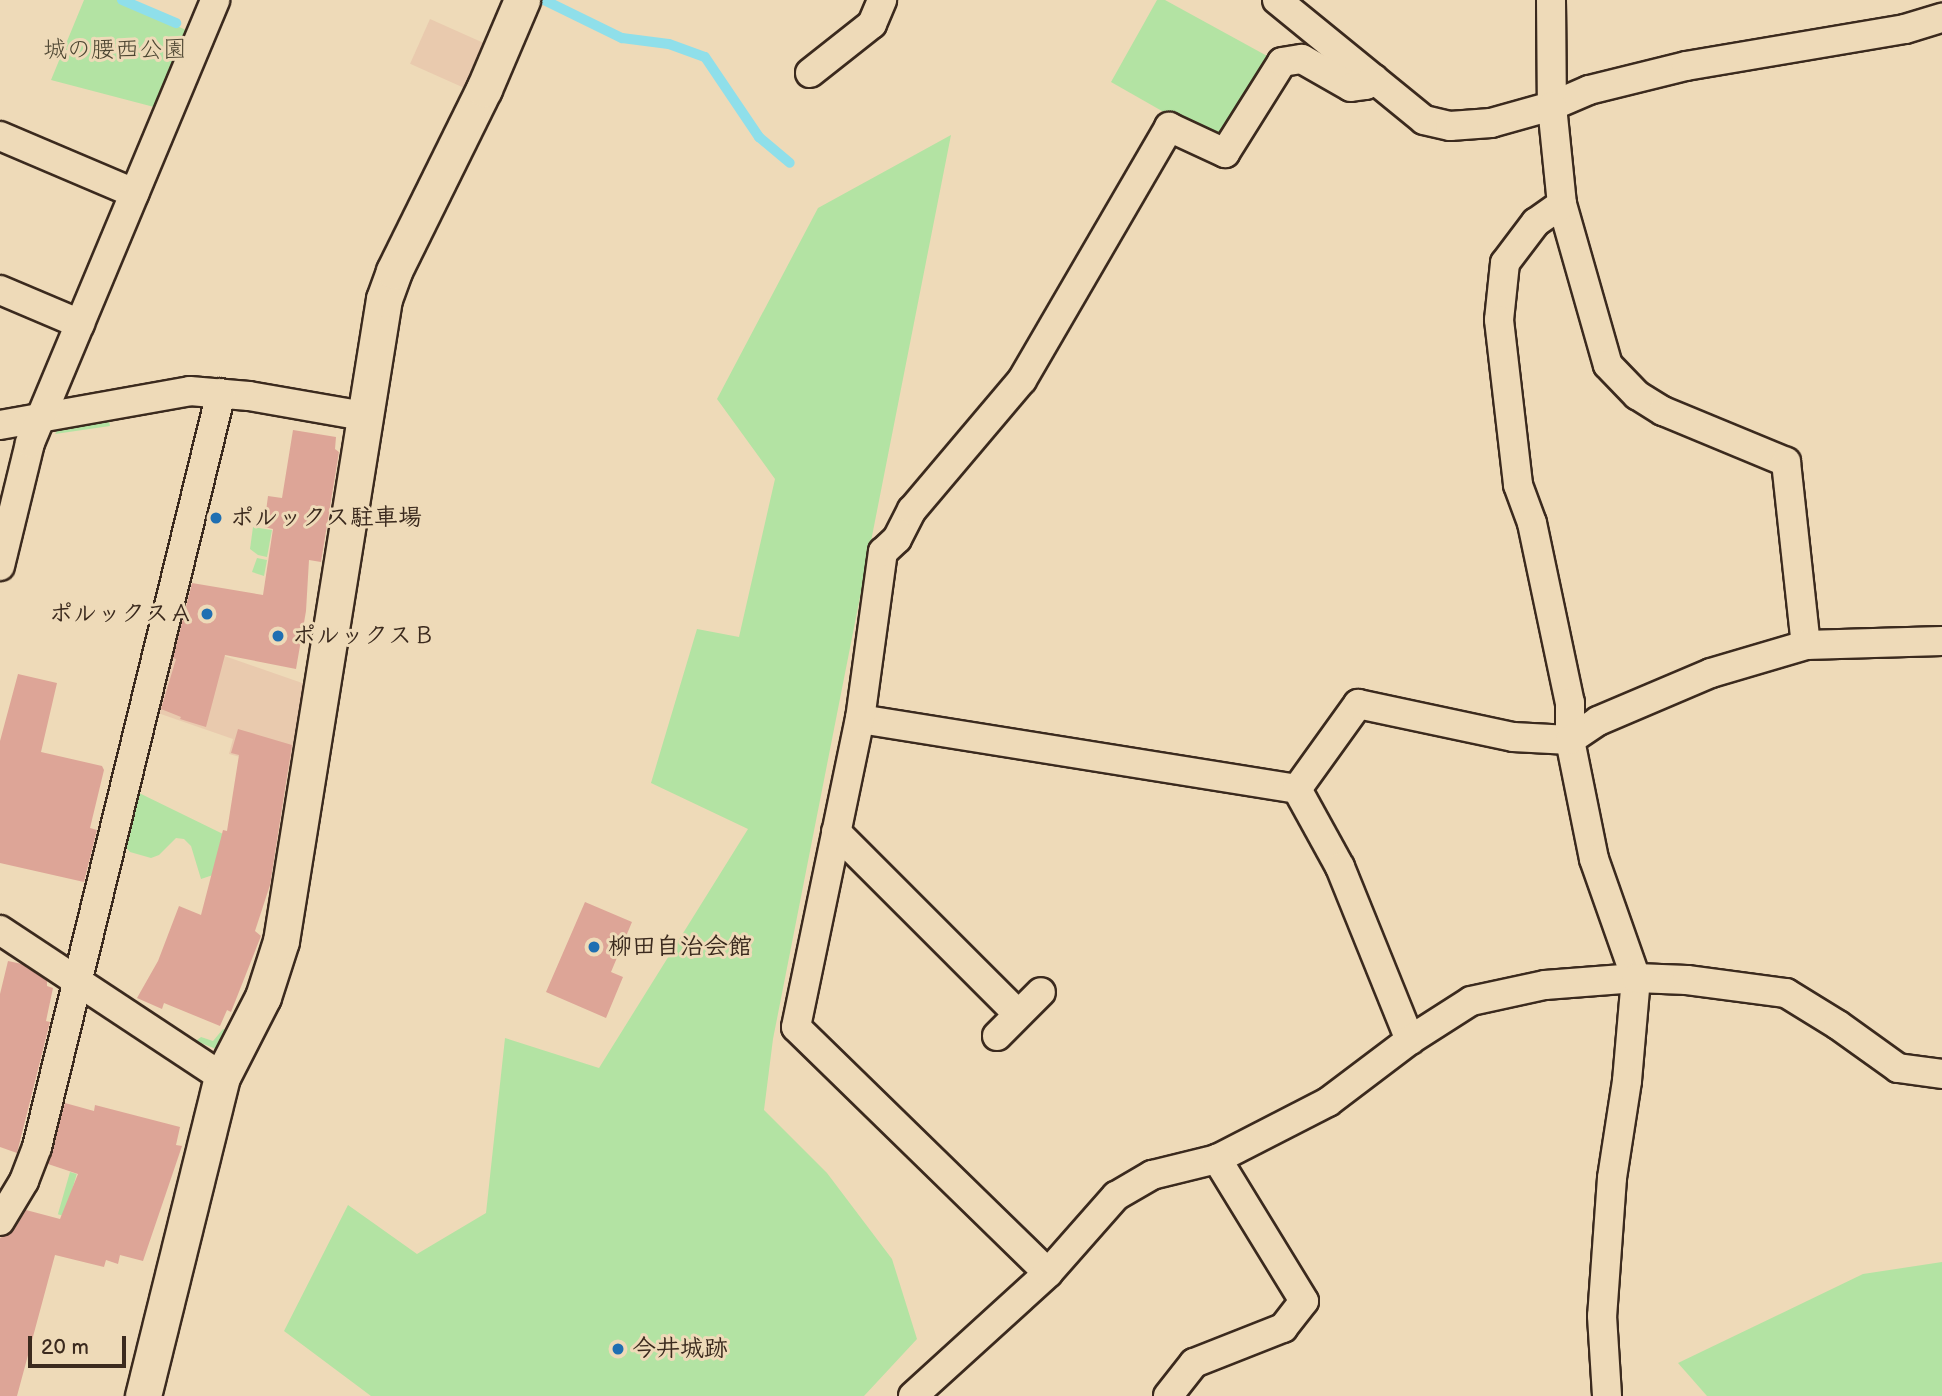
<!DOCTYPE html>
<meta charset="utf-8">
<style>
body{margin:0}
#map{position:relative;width:1942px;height:1396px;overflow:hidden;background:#eedab8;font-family:"Balsamiq Sans","Klee One",sans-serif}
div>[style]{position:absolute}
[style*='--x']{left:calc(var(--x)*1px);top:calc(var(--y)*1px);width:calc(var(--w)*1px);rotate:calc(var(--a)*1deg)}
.built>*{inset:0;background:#e9caae;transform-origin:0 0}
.green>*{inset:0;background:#b3e3a3;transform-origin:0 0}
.stream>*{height:10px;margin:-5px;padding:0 5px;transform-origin:5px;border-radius:5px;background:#8fdfea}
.building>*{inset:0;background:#dda597}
.roads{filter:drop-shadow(2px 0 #3b2a1e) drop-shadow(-2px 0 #3b2a1e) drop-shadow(0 2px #3b2a1e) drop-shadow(0 -2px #3b2a1e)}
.minor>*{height:28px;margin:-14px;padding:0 14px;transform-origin:14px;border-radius:14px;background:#eedab8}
.tertiary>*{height:35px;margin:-17.5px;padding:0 17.5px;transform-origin:17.5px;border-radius:17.5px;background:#eedab8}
.dots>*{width:19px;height:19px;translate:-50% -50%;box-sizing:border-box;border:4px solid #eedab8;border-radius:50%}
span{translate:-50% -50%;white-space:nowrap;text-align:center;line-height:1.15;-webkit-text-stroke:6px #eedab8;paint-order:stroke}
.park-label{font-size:24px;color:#4d4632}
.poi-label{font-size:24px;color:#3b2a1e;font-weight:700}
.left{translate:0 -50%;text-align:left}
.right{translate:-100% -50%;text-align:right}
.scale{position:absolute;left:28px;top:1336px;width:98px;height:32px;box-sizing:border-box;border:4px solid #3b2a1e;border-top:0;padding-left:9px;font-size:21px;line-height:24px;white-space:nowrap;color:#3b2a1e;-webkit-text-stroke:5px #eedab8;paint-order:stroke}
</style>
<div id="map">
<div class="built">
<div style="left:430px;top:19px;width:60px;height:49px;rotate:24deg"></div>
<div style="clip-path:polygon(173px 638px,305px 684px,293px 771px,229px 754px,233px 739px,155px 712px)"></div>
</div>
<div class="green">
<div style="clip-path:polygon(84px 0,129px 0,179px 21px,177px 26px,186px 30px,154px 107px,51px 80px)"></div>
<div style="clip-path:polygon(1157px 0,1165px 0,1269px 57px,1220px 144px,1111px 82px)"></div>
<div style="clip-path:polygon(951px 135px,773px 1039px,764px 1110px,827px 1173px,892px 1259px,917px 1339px,864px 1396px,371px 1396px,284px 1331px,348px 1205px,417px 1254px,486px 1213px,505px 1038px,599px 1068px,748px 829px,651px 783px,697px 629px,739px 637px,775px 479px,717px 399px,818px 208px)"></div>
<div style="clip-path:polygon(108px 417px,110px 426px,55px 434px,62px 425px)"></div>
<div style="clip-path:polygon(253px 527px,272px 530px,267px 557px,258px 555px,250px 549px)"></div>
<div style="clip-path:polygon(257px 558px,267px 560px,264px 576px,252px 572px)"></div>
<div style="clip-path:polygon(135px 791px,223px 834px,213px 875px,201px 879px,191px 846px,184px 839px,176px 838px,159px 855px,151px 858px,130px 852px,122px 843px)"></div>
<div style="clip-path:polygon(223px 1029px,227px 1031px,216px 1049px,196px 1041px,201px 1037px,213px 1041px)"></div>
<div style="left:70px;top:1172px;width:7px;height:44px;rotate:16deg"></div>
<div style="clip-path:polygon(1942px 1262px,1942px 1396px,1707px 1396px,1678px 1363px,1863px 1274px)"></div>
</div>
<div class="stream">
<div style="--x:122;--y:0;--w:59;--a:23.1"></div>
<div style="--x:544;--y:0;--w:87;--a:26"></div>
<div style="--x:622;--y:38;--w:47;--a:7.3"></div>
<div style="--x:669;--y:44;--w:38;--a:20"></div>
<div style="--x:705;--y:57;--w:97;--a:56"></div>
<div style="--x:759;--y:137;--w:40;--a:40"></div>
</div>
<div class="building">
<div style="clip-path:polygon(293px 430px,336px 437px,335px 449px,339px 452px,321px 562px,309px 560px,306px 611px,296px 669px,225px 655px,206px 727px,180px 719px,181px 717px,161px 709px,176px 659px,173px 658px,192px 583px,263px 595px,273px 529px,264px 527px,268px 496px,282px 498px)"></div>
<div style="clip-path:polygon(18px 674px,57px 683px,41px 752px,102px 766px,104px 770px,90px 828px,97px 830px,84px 882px,0 863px,0 741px)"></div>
<div style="clip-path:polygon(238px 729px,292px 745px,270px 885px,255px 931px,261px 936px,231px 1012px,227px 1010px,220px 1026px,164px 1003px,162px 1009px,137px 998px,158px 961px,179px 906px,201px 915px,223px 830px,227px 831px,239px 755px,231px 753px)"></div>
<div style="clip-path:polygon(585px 902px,632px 922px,611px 972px,623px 977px,606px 1018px,546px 992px)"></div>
<div style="clip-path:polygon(8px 961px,22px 964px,47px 981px,47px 986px,53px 988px,46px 1021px,50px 1022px,17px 1153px,0 1147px,0 994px)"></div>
<div style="clip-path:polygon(65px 1103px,94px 1111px,95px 1105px,180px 1127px,176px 1145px,182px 1146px,143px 1261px,120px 1255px,118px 1264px,106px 1260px,104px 1267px,55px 1255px,17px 1396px,0 1396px,0 1238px,14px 1230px,26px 1210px,60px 1219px,78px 1174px,48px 1164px)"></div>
</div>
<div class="roads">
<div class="minor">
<div style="--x:1277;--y:0;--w:190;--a:39.2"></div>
<div style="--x:1424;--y:120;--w:27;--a:13"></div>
<div style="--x:1450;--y:126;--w:41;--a:-4.2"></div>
<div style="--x:1491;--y:123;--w:63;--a:-15.6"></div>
<div style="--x:1552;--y:106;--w:40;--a:-23.4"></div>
<div style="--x:1589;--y:90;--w:100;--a:-13.9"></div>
<div style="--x:1686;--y:66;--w:222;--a:-9.6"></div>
<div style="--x:1905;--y:29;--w:39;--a:-17"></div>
<div style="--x:1551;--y:0;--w:106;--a:89.5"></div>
<div style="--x:1552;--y:106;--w:99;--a:84.2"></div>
<div style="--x:1562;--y:204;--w:167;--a:74.1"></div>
<div style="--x:1608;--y:365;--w:42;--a:46"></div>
<div style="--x:1637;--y:395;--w:31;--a:32"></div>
<div style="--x:1663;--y:411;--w:133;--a:22.5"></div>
<div style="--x:1786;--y:462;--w:184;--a:83.8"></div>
<div style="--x:810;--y:73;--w:79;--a:-38.3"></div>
<div style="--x:872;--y:24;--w:26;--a:-67"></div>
<div style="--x:0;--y:136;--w:146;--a:23"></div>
<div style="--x:1562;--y:204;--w:32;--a:145"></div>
<div style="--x:1536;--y:222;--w:51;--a:127.1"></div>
<div style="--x:1505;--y:263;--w:57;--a:96"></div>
<div style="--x:1499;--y:320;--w:166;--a:83.4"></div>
<div style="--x:1518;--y:485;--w:40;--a:69.8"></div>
<div style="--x:1532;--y:523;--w:184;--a:78.1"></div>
<div style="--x:1570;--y:703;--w:37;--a:90"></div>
<div style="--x:1570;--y:740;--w:121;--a:78.6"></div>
<div style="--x:1594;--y:859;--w:126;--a:70.6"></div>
<div style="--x:1636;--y:978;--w:103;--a:95"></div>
<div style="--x:1627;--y:1081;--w:98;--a:98.8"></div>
<div style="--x:1612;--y:1178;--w:138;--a:94.1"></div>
<div style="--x:1602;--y:1316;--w:80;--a:86.4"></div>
<div style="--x:0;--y:290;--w:87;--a:23"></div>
<div style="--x:0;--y:425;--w:193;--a:-10.1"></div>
<div style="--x:190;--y:391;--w:59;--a:4.8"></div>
<div style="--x:249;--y:396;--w:117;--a:9.9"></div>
<div style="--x:0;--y:566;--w:127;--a:-76.3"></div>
<div style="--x:30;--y:443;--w:480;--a:-67.3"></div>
<div style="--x:860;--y:719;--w:443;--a:9.1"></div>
<div style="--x:1297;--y:789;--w:89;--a:61.1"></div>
<div style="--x:1340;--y:867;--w:187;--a:68"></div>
<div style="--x:1297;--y:789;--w:105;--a:-54.3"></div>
<div style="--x:1358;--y:704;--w:158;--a:12"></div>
<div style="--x:1513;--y:737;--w:57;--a:3"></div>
<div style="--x:1570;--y:740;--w:34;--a:-34"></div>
<div style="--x:1598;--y:721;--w:123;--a:-23"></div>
<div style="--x:1711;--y:673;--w:99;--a:-16.4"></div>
<div style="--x:1806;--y:645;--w:136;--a:-1.7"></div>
<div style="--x:836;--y:832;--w:256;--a:45"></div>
<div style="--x:0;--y:930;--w:266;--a:33.5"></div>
<div style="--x:997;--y:1036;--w:62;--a:-45"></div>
<div style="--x:0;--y:1221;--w:47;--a:-59"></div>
<div style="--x:24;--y:1181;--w:36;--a:-69"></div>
<div style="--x:37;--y:1147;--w:776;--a:-76.29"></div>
<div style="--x:1048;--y:1273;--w:352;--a:-135.7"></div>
<div style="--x:796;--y:1027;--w:315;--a:-78.3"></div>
<div style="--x:860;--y:719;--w:169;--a:-82.2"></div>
<div style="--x:883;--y:552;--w:19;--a:-43"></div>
<div style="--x:897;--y:539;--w:33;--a:-63"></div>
<div style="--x:912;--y:510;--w:170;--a:-49.8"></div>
<div style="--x:1022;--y:380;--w:293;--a:-59.8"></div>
<div style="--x:1169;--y:127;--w:62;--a:24.9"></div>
<div style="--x:1225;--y:153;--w:107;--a:-57.9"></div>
<div style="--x:1282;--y:62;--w:20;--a:-9"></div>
<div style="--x:1302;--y:59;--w:56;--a:29.7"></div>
<div style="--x:1351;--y:87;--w:15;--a:-8"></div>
<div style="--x:1366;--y:85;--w:10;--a:-37"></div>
<div style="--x:913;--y:1396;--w:183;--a:-42.3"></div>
<div style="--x:1048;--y:1273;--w:103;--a:-48.6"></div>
<div style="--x:1116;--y:1196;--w:42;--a:-30.3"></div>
<div style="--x:1152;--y:1175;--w:67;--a:-13.8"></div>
<div style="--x:1217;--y:1159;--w:125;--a:-27.2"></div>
<div style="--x:1328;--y:1102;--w:103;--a:-37.1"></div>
<div style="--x:1410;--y:1040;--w:72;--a:-32.6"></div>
<div style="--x:1471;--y:1001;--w:76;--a:-12.2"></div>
<div style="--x:1545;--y:985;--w:91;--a:-4.4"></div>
<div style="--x:1636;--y:978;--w:51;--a:2.2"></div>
<div style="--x:1687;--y:980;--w:100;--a:7.5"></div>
<div style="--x:1786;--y:993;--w:61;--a:31.6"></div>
<div style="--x:1838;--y:1025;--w:74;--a:35.6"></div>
<div style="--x:1898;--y:1068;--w:44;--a:7.8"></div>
<div style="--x:1168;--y:1396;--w:42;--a:-51.8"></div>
<div style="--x:1194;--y:1363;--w:96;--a:-21.5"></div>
<div style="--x:1283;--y:1328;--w:34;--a:-52"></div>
<div style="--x:1304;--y:1301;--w:167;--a:-121.5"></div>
</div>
<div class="tertiary">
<div style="--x:143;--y:1396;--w:329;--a:-76.1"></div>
<div style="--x:222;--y:1077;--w:90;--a:-62.9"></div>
<div style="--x:263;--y:997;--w:59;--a:-72.2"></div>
<div style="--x:281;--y:941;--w:650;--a:-80.89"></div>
<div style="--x:384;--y:299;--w:30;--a:-70"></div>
<div style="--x:394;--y:271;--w:203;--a:-63.7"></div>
<div style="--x:484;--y:89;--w:97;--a:-66.9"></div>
</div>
</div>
<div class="dots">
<div style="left:216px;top:518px;background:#1f6fb2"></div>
<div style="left:207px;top:614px;background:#1f6fb2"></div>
<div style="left:278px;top:636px;background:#1f6fb2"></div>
<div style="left:594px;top:947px;background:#1f6fb2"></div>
<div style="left:618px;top:1349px;background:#1f6fb2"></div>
</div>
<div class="park-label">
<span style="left:115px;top:50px">城の腰西公園</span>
</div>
<div class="poi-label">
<span class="left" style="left:230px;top:518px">ポルックス駐車場</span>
<span class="right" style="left:193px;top:614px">ポルックスＡ</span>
<span class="left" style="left:292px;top:636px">ポルックスＢ</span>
<span class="left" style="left:608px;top:947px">柳田自治会館</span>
<span class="left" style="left:632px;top:1349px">今井城跡</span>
</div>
<div class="scale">20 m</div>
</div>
